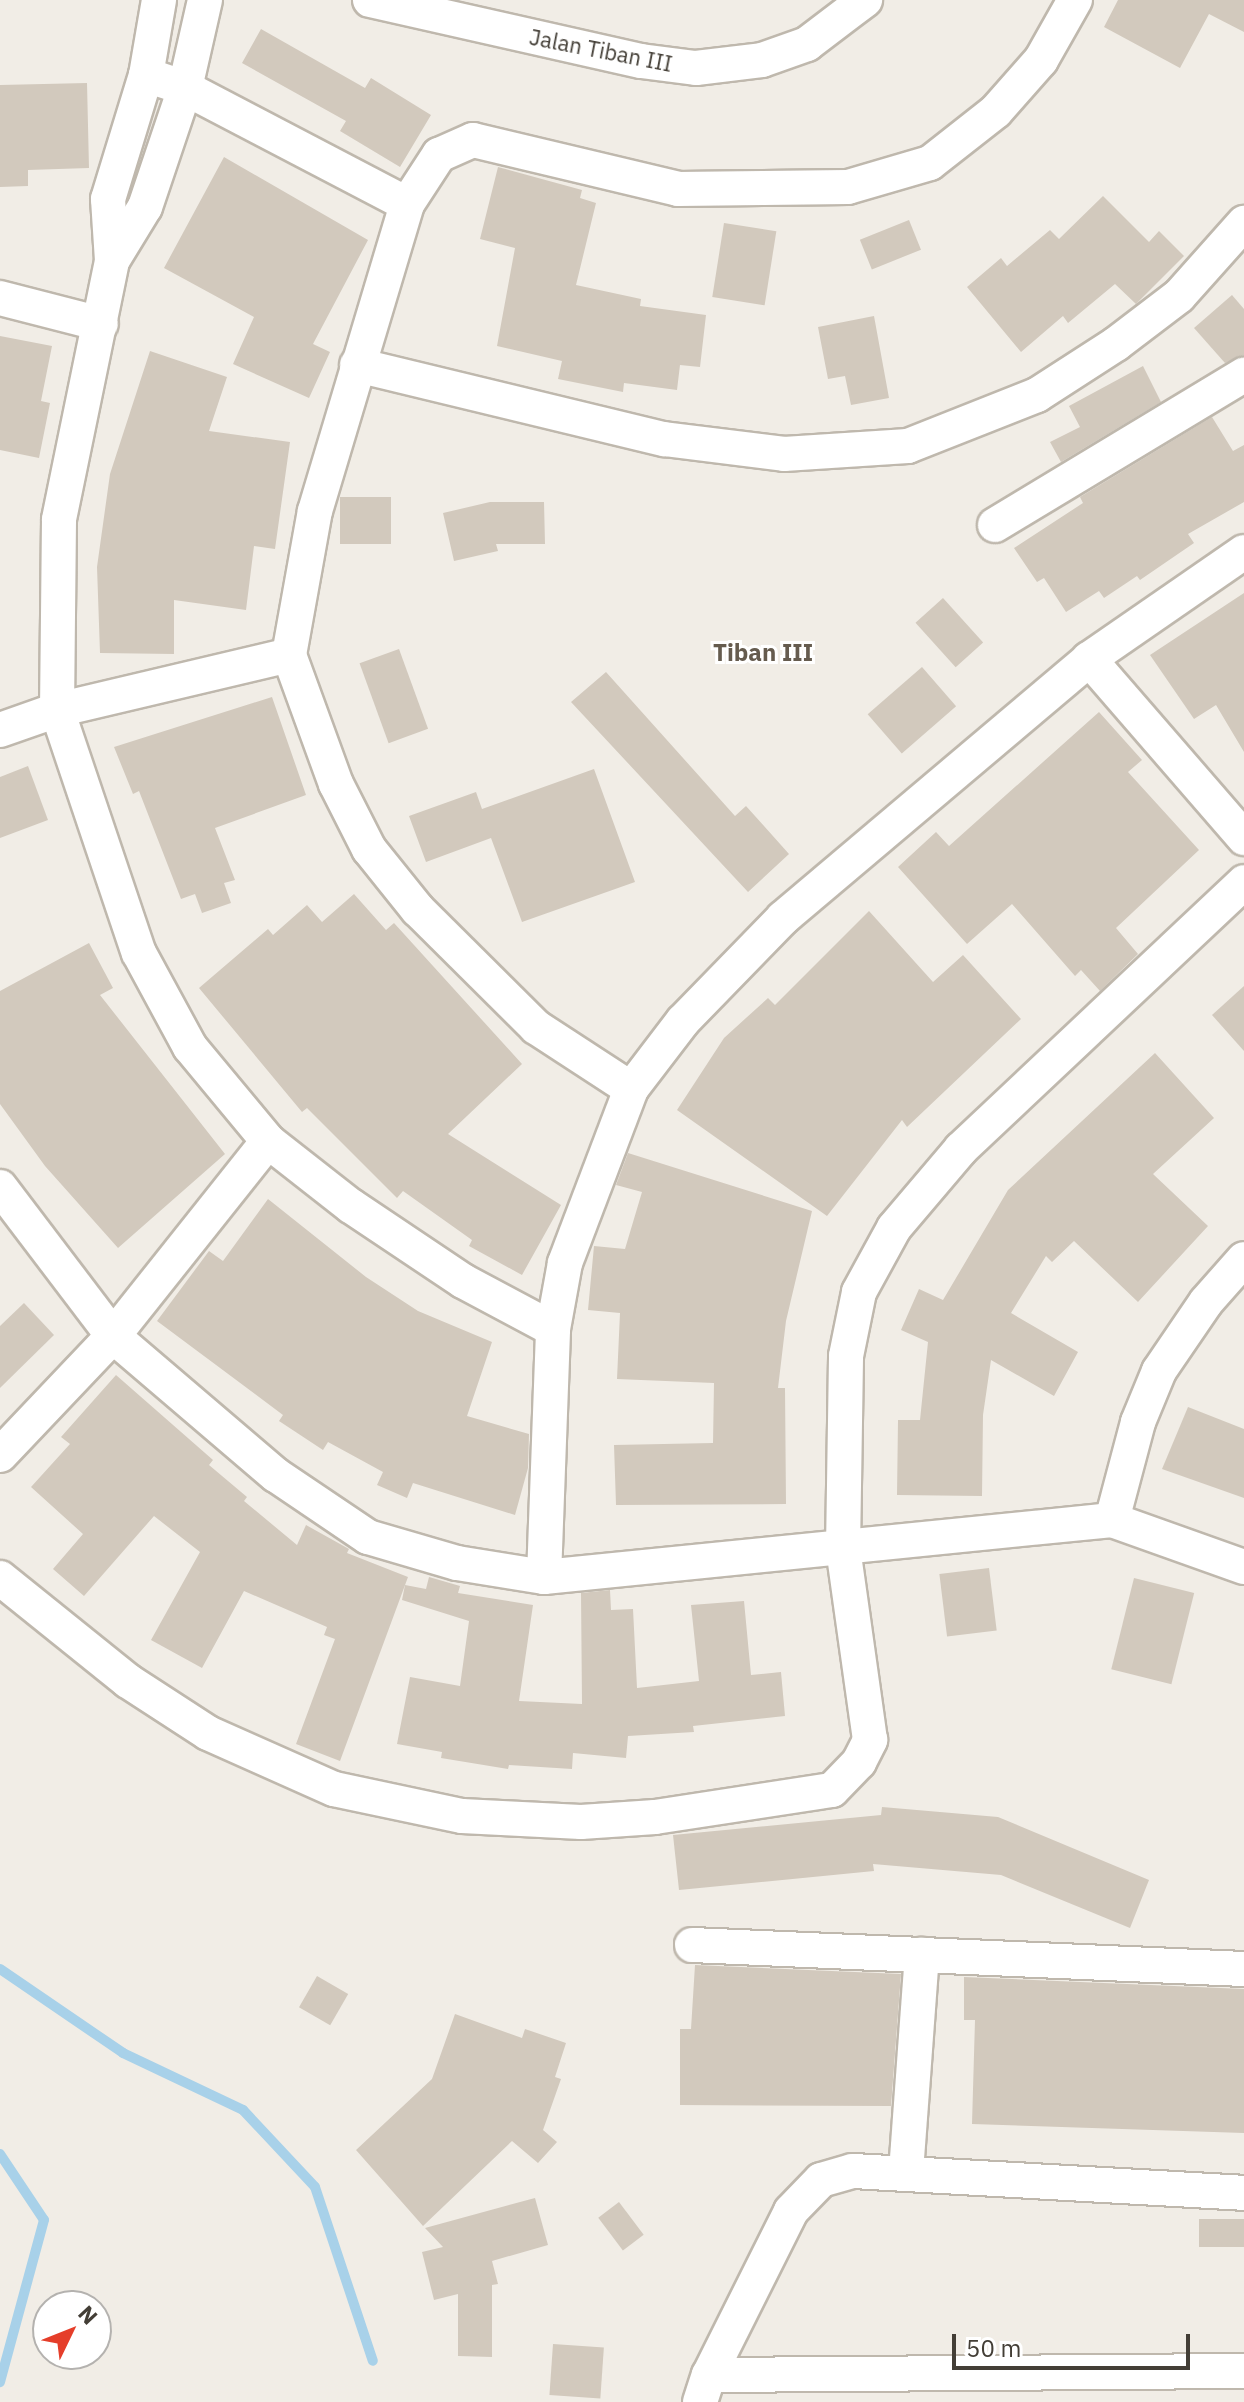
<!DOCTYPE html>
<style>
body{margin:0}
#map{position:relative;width:1244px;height:2402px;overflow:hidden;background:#f1ede6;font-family:"IBM Plex Sans",sans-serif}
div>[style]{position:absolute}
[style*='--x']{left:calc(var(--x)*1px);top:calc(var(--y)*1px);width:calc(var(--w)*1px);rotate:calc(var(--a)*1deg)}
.stream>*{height:10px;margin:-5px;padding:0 5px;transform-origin:5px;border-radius:5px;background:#a8d1e9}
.building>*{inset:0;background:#d2c9bd;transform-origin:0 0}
.roads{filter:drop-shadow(2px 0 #bfb8ad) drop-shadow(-2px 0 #bfb8ad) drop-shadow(0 2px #bfb8ad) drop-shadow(0 -2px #bfb8ad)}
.minor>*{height:34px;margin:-17px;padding:0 17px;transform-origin:17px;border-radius:17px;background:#fff}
span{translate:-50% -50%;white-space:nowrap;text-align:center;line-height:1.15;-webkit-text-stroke:6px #fff;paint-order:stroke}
.street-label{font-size:22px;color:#433e36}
.neighbourhood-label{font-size:24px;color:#655b4e;font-weight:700}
.north{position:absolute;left:32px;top:2290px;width:80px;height:80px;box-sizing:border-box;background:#fff;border:2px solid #b4b2af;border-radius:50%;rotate:47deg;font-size:22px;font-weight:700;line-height:32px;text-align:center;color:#433e36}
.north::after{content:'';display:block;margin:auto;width:28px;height:36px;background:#e53e2a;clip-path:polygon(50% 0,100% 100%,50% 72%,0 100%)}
.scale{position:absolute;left:952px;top:2334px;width:238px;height:36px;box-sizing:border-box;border:4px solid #433e36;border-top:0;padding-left:10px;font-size:24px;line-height:28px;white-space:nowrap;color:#433e36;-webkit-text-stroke:6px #fff;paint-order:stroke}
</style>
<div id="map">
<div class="stream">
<div style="--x:0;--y:1969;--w:149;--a:34.3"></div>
<div style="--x:123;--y:2053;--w:133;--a:25.4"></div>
<div style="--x:243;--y:2110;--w:105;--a:46.9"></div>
<div style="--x:315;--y:2187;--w:183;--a:71.6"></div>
<div style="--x:0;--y:2154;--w:79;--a:56.3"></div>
<div style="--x:44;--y:2220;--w:168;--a:105.2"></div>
</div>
<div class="building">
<div style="clip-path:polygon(1118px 0,1244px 0,1244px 32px,1209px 14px,1180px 68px,1104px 27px)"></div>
<div style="clip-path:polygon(261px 29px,365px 88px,371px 78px,431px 115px,400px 167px,340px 131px,346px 121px,242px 63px)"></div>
<div style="clip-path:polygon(87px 83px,89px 168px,28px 170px,28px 186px,0 187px,0 85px)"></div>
<div style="clip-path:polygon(224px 157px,368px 240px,313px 344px,330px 352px,309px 398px,233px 364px,254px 317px,164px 268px)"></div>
<div style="clip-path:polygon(498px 167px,582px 190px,580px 198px,596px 203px,576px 285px,641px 299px,640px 306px,706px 315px,700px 367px,680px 365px,677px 390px,624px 383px,623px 392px,558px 379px,562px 361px,497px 346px,515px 248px,480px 239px)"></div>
<div style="clip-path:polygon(1103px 196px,1149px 242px,1159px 231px,1184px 256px,1136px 304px,1115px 284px,1068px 323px,1063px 316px,1021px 352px,967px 287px,1001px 258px,1007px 266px,1050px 230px,1059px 239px)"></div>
<div style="left:909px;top:220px;width:32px;height:53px;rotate:68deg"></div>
<div style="left:724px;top:223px;width:53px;height:75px;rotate:9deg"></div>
<div style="clip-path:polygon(1232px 295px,1244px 309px,1244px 355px,1225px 363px,1194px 328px)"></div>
<div style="clip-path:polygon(874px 316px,889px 398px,851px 405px,845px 376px,828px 379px,818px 327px)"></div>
<div style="clip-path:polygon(0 336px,52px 346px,41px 401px,50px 403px,39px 458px,0 450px)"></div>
<div style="clip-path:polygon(150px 351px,227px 377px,209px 431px,290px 442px,275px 549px,254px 546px,246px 610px,174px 600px,174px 654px,100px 653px,97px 567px,110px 474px)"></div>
<div style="clip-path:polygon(1143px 366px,1161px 402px,1061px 462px,1050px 442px,1080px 427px,1069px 406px)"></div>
<div style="clip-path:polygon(1212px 417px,1233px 451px,1244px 445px,1244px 502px,1188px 534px,1194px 543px,1140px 580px,1137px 576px,1104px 598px,1099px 591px,1066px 612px,1044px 578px,1037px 582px,1014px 548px,1083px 503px,1080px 497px)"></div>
<div style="left:340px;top:497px;width:51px;height:47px"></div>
<div style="clip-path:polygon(490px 502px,544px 502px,545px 544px,496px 544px,498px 551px,454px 561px,443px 513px)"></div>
<div style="clip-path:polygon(1244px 593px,1244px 752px,1216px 705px,1194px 719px,1150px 655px)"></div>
<div style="left:943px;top:598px;width:60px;height:37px;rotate:48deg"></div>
<div style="left:399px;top:649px;width:85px;height:42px;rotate:70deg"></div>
<div style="left:922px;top:667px;width:52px;height:72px;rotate:49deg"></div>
<div style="clip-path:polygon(606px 672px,735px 816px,746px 806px,789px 854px,748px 892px,571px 702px)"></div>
<div style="clip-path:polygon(272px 697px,306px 795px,215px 828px,235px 880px,224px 883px,231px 903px,202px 913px,195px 894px,181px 899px,139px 791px,133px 794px,114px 747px)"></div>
<div style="clip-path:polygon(1099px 712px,1142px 760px,1128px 772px,1199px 850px,1116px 928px,1138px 954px,1100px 991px,1081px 970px,1075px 976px,1012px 904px,967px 944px,898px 867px,936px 832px,949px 846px)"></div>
<div style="clip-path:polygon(28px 766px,48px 820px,0 838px,0 777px)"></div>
<div style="clip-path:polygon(594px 769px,635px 882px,522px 922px,491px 838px,426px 862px,409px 816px,476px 792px,482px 809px)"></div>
<div style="clip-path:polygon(354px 894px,386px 930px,394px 923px,522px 1064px,448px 1134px,561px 1205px,522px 1275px,469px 1246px,472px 1240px,403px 1191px,397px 1198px,307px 1108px,302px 1112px,199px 988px,268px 929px,273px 935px,307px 905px,322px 922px)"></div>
<div style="clip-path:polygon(869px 911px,933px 982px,963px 955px,1021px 1019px,907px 1127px,902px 1120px,827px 1216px,677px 1110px,724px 1038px,768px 998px,775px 1005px)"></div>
<div style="clip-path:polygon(89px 943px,113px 988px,100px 995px,225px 1154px,118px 1248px,45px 1166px,0 1104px,0 991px)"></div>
<div style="clip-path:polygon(1244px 986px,1244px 1051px,1212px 1015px)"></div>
<div style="clip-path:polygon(1155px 1053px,1214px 1118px,1153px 1174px,1208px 1226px,1138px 1302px,1074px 1241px,1052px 1262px,1046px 1256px,1011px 1313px,1078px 1352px,1054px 1396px,991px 1360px,983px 1415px,982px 1496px,897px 1495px,898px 1420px,920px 1420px,928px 1342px,901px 1330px,919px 1289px,943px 1300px,1008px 1190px)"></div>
<div style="clip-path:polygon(628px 1153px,812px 1211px,786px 1321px,778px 1388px,785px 1388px,786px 1504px,616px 1505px,614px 1445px,713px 1443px,714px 1383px,617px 1379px,620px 1313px,588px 1310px,594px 1246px,625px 1249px,642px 1192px,616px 1185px)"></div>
<div style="clip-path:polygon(268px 1199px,366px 1277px,418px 1311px,492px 1342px,467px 1416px,529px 1434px,528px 1468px,515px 1515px,413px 1483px,407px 1498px,377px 1485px,383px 1472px,328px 1442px,323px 1450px,279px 1421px,283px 1415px,157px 1321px,209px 1251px,223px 1261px)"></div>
<div style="clip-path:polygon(24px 1303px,54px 1335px,0 1388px,0 1326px)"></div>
<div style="clip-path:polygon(116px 1375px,213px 1460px,209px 1465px,247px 1497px,244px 1501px,297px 1545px,306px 1525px,349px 1549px,347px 1553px,408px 1577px,340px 1761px,296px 1744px,335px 1639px,324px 1635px,327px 1627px,244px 1591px,202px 1668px,151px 1640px,200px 1552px,154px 1516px,84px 1596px,53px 1569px,83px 1534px,31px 1487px,70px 1444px,61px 1437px)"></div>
<div style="clip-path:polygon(1188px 1407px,1244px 1429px,1244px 1498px,1162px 1469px)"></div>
<div style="left:989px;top:1568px;width:63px;height:50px;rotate:83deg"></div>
<div style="clip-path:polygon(429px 1577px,460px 1586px,458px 1593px,533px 1605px,519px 1701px,582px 1704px,581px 1593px,610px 1590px,611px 1610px,633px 1609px,637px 1688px,699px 1681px,691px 1605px,744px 1601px,751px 1675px,781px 1672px,785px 1716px,693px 1726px,694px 1732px,628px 1736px,626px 1758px,573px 1753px,572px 1769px,509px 1765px,508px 1769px,441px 1758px,442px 1752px,397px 1744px,410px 1677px,460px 1686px,469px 1621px,402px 1600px,405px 1585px,426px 1589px)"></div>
<div style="left:1134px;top:1578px;width:62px;height:94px;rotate:14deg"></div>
<div style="clip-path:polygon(882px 1807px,998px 1817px,1149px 1880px,1130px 1928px,1001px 1875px,873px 1864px,874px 1871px,679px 1890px,673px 1835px,881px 1815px)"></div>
<div style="clip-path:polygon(695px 1965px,901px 1974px,891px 2106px,680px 2105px,680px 2029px,691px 2029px)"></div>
<div style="left:317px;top:1976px;width:36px;height:36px;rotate:30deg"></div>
<div style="clip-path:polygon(964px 1977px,1244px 1989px,1244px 2133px,972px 2124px,975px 2020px,964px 2020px)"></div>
<div style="clip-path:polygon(455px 2014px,522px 2038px,525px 2029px,566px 2043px,555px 2077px,561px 2079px,543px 2130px,557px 2142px,538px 2163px,512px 2141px,423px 2226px,356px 2150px,432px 2079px)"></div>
<div style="clip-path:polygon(535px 2198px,548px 2245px,492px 2261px,498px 2284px,492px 2285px,492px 2357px,458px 2356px,458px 2294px,434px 2300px,422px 2252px,443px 2247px,425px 2228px)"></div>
<div style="left:619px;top:2202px;width:41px;height:26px;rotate:53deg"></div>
<div style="left:1199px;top:2219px;width:45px;height:28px"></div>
<div style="left:553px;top:2344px;width:51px;height:51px;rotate:4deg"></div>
</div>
<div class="roads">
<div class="minor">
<div style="--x:159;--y:0;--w:76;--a:99.8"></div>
<div style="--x:146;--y:75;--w:130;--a:107"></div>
<div style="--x:108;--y:199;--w:62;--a:86.3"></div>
<div style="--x:112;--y:261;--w:264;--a:101.6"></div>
<div style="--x:59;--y:520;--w:190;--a:90.6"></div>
<div style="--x:57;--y:710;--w:256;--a:71.4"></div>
<div style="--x:139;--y:953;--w:107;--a:61.5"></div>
<div style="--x:190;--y:1047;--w:122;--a:50.3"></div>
<div style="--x:268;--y:1141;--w:105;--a:38.1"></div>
<div style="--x:351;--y:1206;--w:135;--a:33.8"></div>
<div style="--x:463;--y:1281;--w:102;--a:28.1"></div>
<div style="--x:370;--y:0;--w:278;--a:12.7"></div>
<div style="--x:641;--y:61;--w:55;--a:7.3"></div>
<div style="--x:696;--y:68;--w:66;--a:-6.9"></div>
<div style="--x:762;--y:60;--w:48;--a:-19.6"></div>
<div style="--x:807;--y:44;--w:73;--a:-37.2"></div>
<div style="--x:146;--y:75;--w:41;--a:18.4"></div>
<div style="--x:185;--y:88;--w:250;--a:27.6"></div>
<div style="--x:112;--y:261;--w:63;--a:-58.6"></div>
<div style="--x:145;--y:207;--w:126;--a:-71.4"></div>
<div style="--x:185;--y:88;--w:90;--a:-77.2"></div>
<div style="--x:0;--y:298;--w:104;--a:14.4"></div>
<div style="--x:357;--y:365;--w:316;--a:13.6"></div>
<div style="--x:664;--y:439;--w:121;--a:7.1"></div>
<div style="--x:784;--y:454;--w:124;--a:-3.7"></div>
<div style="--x:908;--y:446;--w:139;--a:-21.6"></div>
<div style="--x:1037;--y:395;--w:94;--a:-32.8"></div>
<div style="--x:1116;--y:344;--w:79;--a:-37.3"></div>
<div style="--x:1179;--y:296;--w:98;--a:-48.3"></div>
<div style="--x:995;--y:525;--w:291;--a:-31.1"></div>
<div style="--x:1089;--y:659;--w:237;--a:49.1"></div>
<div style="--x:0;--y:730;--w:60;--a:-19.3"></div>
<div style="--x:57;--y:710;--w:238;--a:-13.3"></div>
<div style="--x:631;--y:1089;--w:113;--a:-146.9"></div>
<div style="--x:536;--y:1027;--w:166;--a:-135.2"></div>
<div style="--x:418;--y:910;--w:78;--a:-128.8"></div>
<div style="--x:369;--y:849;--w:73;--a:-116.9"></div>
<div style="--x:336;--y:784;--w:137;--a:-110"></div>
<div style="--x:289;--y:655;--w:146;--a:-79.8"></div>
<div style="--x:315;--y:511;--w:320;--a:-73.3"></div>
<div style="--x:407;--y:204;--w:59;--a:-56.9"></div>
<div style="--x:439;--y:155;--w:37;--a:-24"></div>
<div style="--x:473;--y:140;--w:211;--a:13.4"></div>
<div style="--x:678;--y:189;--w:170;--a:-0.7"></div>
<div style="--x:848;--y:187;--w:85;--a:-16.3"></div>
<div style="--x:930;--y:163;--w:84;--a:-38.2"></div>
<div style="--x:996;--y:111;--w:68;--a:-48.6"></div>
<div style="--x:1041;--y:60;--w:69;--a:-60.5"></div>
<div style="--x:0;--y:1187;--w:187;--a:52.8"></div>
<div style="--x:113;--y:1336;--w:214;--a:40.5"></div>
<div style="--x:276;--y:1475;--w:111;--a:34"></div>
<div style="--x:368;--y:1537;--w:93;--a:16.3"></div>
<div style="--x:457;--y:1563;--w:88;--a:9.1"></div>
<div style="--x:544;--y:1577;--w:571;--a:-5.73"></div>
<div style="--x:1112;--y:1520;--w:140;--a:19.6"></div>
<div style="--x:0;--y:1455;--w:164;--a:-46.5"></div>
<div style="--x:113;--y:1336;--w:249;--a:-51.5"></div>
<div style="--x:1112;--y:1520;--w:101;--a:-75.1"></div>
<div style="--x:1138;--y:1422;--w:55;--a:-67.6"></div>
<div style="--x:1159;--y:1371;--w:83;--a:-55.7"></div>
<div style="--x:1206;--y:1302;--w:57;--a:-48.5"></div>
<div style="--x:544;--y:1577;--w:248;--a:-87.9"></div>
<div style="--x:553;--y:1329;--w:67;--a:-79.7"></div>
<div style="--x:565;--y:1263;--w:186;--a:-69.2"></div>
<div style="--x:631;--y:1089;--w:86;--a:-52.6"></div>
<div style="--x:683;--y:1021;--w:144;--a:-45.8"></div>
<div style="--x:783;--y:918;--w:401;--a:-40.2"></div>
<div style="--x:1089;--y:659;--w:188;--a:-34.6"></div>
<div style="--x:0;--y:1578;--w:164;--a:38.8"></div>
<div style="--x:128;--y:1681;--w:95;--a:33"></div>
<div style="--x:208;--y:1733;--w:138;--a:24"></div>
<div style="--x:334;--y:1789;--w:131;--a:11.9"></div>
<div style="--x:462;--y:1816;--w:119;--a:2.9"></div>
<div style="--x:581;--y:1822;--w:74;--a:-3.9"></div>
<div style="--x:655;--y:1817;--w:179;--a:-8.7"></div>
<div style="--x:832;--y:1790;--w:39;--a:-46"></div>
<div style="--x:859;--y:1762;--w:25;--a:-63"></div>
<div style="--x:870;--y:1740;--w:193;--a:-98"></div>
<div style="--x:843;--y:1549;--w:193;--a:-89.1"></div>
<div style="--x:846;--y:1356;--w:65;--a:-78.5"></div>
<div style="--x:859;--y:1292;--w:73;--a:-61.3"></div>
<div style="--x:894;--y:1228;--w:104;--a:-49.7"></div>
<div style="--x:961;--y:1149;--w:389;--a:-43.3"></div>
<div style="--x:692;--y:1945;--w:553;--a:2.49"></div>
<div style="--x:906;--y:2172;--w:218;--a:-85.8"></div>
<div style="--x:709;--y:2375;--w:183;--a:-63.4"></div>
<div style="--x:791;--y:2211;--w:43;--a:-45.9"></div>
<div style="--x:821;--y:2180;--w:33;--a:-16"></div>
<div style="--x:853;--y:2171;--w:392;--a:3.2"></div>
<div style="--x:700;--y:2402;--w:28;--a:-72"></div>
<div style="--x:709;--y:2375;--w:535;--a:-0.43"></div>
</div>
</div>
<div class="street-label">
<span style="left:601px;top:50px;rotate:11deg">Jalan Tiban III</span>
</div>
<div class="neighbourhood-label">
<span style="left:763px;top:653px">Tiban III</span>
</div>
<div class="north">N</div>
<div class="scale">50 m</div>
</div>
